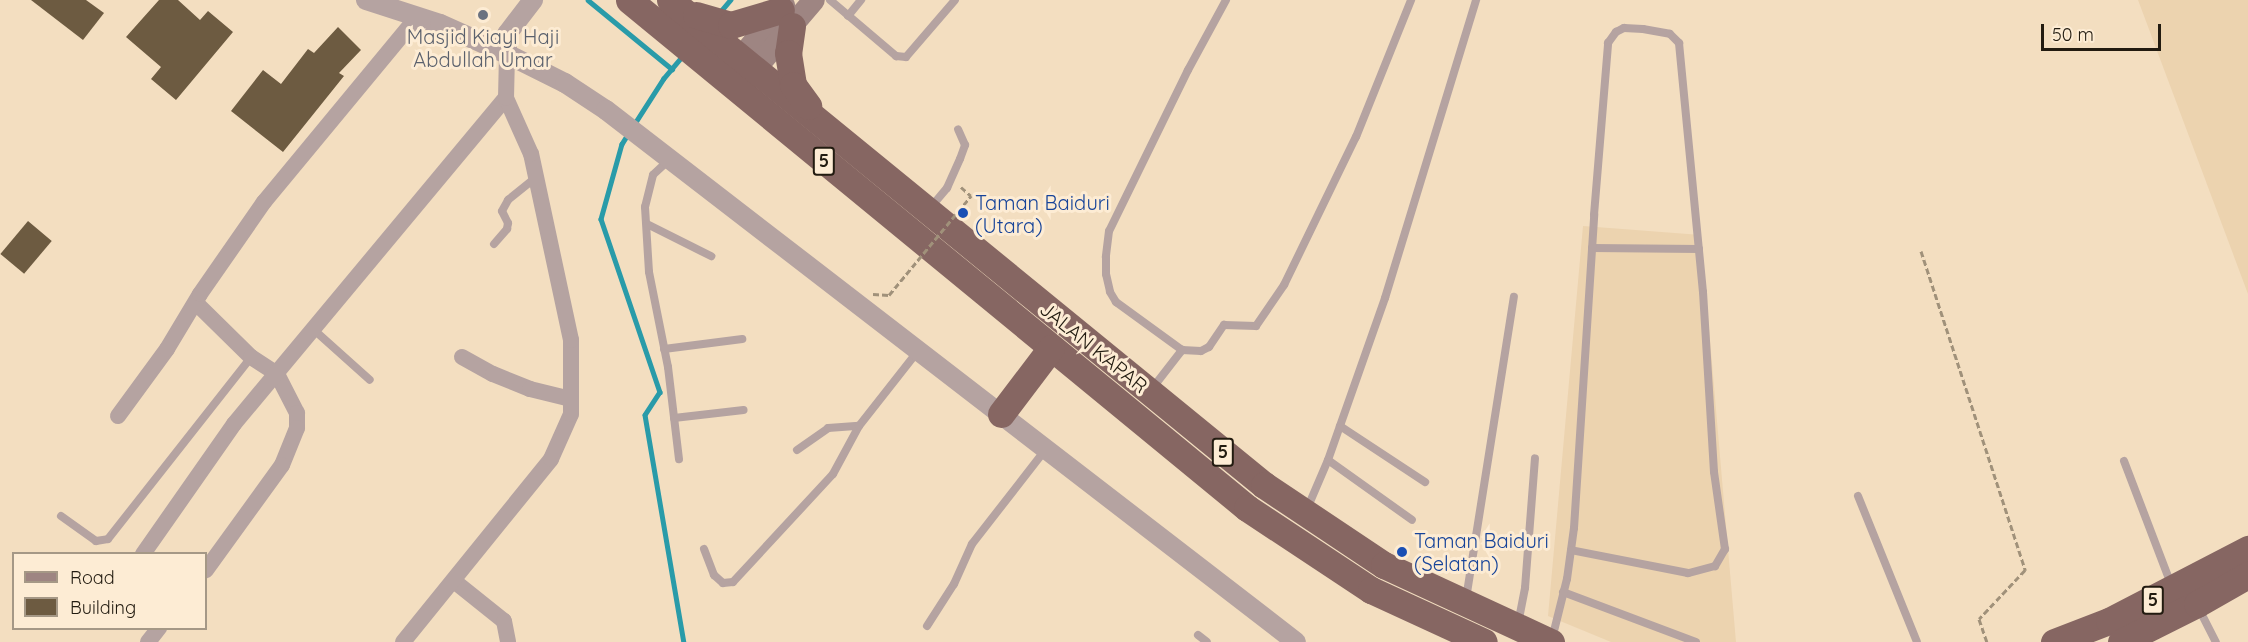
<!DOCTYPE html>
<style>
body{margin:0}
#map{position:relative;width:2248px;height:642px;overflow:hidden;background:#f3dec0;font-family:Quicksand,sans-serif}
div>[style]{position:absolute}
[style*='--x']{left:calc(var(--x)*1px);top:calc(var(--y)*1px);width:calc(var(--w)*1px);rotate:calc(var(--a)*1deg)}
.built>*{inset:0;background:#ecd3af}
.stream>*{height:4.5px;margin:-2.25px;padding:0 2.25px;transform-origin:2.25px;border-radius:2.25px;background:#299ba9}
.building>*{inset:0;background:#6d5b41;transform-origin:0 0}
.path>*{height:3px;margin-top:-1.5px;transform-origin:0;background:repeating-linear-gradient(90deg,#a0917a 0 6px,transparent 0 9px)}
.service>*{height:8px;margin:-4px;padding:0 4px;transform-origin:4px;border-radius:4px;background:#b5a3a1}
.minor>*{height:16px;margin:-8px;padding:0 8px;transform-origin:8px;border-radius:8px;background:#b5a3a1}
.tertiary>*{height:20px;margin:-10px;padding:0 10px;transform-origin:10px;border-radius:10px;background:#b5a3a1}
.secondary>*{height:22px;margin:-11px;padding:0 11px;transform-origin:11px;border-radius:11px;background:#9e8582}
.trunk>*{height:27px;margin:-13.5px;padding:0 13.5px;transform-origin:13.5px;border-radius:13.5px;background:#866662}
.path-bridge>*{height:3px;margin-top:-1.5px;transform-origin:0;background:repeating-linear-gradient(90deg,#a0917a 0 6px,transparent 0 9px)}
.dots>*{width:16px;height:16px;translate:-50% -50%;box-sizing:border-box;border:3px solid #fdecd4;border-radius:50%}
span{translate:-50% -50%;white-space:nowrap;text-align:center;line-height:1.15;-webkit-text-stroke:6px #fdecd4;paint-order:stroke}
.shield-label span{padding:2px 4px;background:#fdecd4;border:2px solid;border-radius:4px;-webkit-text-stroke-width:0}
.shield-label{font-size:18px;color:#221b10;font-weight:700}
.worship-label{font-size:20px;color:#5b616d}
.transit-label{font-size:20px;color:#164399}
.left{translate:0 -50%;text-align:left}
.street-label{font-size:20px;color:#221b10}
.legend{position:absolute;left:12px;top:552px;width:195px;height:78px;box-sizing:border-box;background:#fdecd4;border:2px solid #a59886;margin:0;padding:8px 10px;list-style:none;font-size:18px;color:#221b10}
.legend li{display:flex;align-items:center;gap:12px;height:30px}
.legend b{width:30px;border:2px solid #a59886}
.scale{position:absolute;left:2041px;top:24px;width:120px;height:27px;box-sizing:border-box;border:3px solid #221b10;border-top:0;padding-left:8px;font-size:18px;line-height:21px;white-space:nowrap;color:#221b10;-webkit-text-stroke:4px #fdecd4;paint-order:stroke}
</style>
<div id="map">
<div class="built">
<div style="clip-path:polygon(2138px 0,2248px 0,2248px 294px)"></div>
<div style="clip-path:polygon(1583px 226px,1701px 235px,1736px 642px,1611px 642px,1548px 616px)"></div>
</div>
<div class="stream">
<div style="--x:588;--y:0;--w:109;--a:39.4"></div>
<div style="--x:720;--y:12;--w:16;--a:-50"></div>
<div style="--x:633;--y:126;--w:56;--a:-57.4"></div>
<div style="--x:663;--y:79;--w:31;--a:-50"></div>
<div style="--x:629;--y:133;--w:13;--a:122"></div>
<div style="--x:622;--y:144;--w:78;--a:105.6"></div>
<div style="--x:601;--y:219;--w:183;--a:71.2"></div>
<div style="--x:660;--y:392;--w:27;--a:123"></div>
<div style="--x:645;--y:415;--w:230;--a:80.3"></div>
</div>
<div class="building">
<div style="clip-path:polygon(31px 0,86px 0,104px 13px,83px 40px)"></div>
<div style="clip-path:polygon(159px 0,178px 0,200px 20px,208px 11px,233px 32px,176px 100px,151px 79px,161px 67px,126px 37px)"></div>
<div style="clip-path:polygon(338px 27px,361px 50px,339px 73px,344px 76px,283px 152px,231px 111px,263px 70px,281px 84px,308px 49px,314px 53px)"></div>
<div style="left:28px;top:221px;width:31px;height:43px;rotate:40deg"></div>
</div>
<div class="path">
<div style="--x:961;--y:187;--w:13;--a:42"></div>
<div style="--x:1921;--y:251;--w:336;--a:71.9"></div>
<div style="--x:2025;--y:570;--w:67;--a:133.2"></div>
<div style="--x:1979;--y:619;--w:24;--a:71"></div>
<div style="--x:873;--y:294;--w:16;--a:4"></div>
</div>
<div class="service">
<div style="--x:830;--y:0;--w:87;--a:40.3"></div>
<div style="--x:896;--y:56;--w:10;--a:6"></div>
<div style="--x:906;--y:57;--w:75;--a:-49.3"></div>
<div style="--x:1226;--y:0;--w:80;--a:118.5"></div>
<div style="--x:1188;--y:70;--w:179;--a:116.1"></div>
<div style="--x:1109;--y:231;--w:26;--a:97"></div>
<div style="--x:1106;--y:257;--w:17;--a:90"></div>
<div style="--x:1106;--y:274;--w:18;--a:77"></div>
<div style="--x:1110;--y:292;--w:12;--a:59"></div>
<div style="--x:1116;--y:302;--w:82;--a:36"></div>
<div style="--x:1182;--y:350;--w:19;--a:3"></div>
<div style="--x:1201;--y:351;--w:9;--a:-27"></div>
<div style="--x:1209;--y:347;--w:27;--a:-56"></div>
<div style="--x:1224;--y:325;--w:32;--a:2"></div>
<div style="--x:1256;--y:326;--w:50;--a:-55.7"></div>
<div style="--x:1284;--y:285;--w:165;--a:-64.1"></div>
<div style="--x:1356;--y:137;--w:148;--a:-68.1"></div>
<div style="--x:848;--y:16;--w:21;--a:-51"></div>
<div style="--x:670;--y:159;--w:23;--a:137"></div>
<div style="--x:653;--y:175;--w:33;--a:104"></div>
<div style="--x:645;--y:207;--w:65;--a:86.5"></div>
<div style="--x:649;--y:272;--w:97;--a:78.7"></div>
<div style="--x:668;--y:367;--w:93;--a:83.2"></div>
<div style="--x:931;--y:207;--w:25;--a:-50"></div>
<div style="--x:947;--y:188;--w:32;--a:-66"></div>
<div style="--x:960;--y:159;--w:15;--a:-70"></div>
<div style="--x:965;--y:145;--w:17;--a:-114"></div>
<div style="--x:647;--y:224;--w:72;--a:26.6"></div>
<div style="--x:494;--y:244;--w:20;--a:-49"></div>
<div style="--x:507;--y:229;--w:6;--a:-81"></div>
<div style="--x:508;--y:223;--w:13;--a:-117"></div>
<div style="--x:502;--y:211;--w:13;--a:-61"></div>
<div style="--x:508;--y:200;--w:36;--a:-39"></div>
<div style="--x:1592;--y:248;--w:107;--a:0.5"></div>
<div style="--x:313;--y:329;--w:76;--a:41.8"></div>
<div style="--x:664;--y:349;--w:79;--a:-7.3"></div>
<div style="--x:1151;--y:390;--w:51;--a:-52.2"></div>
<div style="--x:674;--y:418;--w:70;--a:-6.5"></div>
<div style="--x:1340;--y:426;--w:102;--a:33.4"></div>
<div style="--x:797;--y:450;--w:38;--a:-35"></div>
<div style="--x:828;--y:428;--w:31;--a:-4"></div>
<div style="--x:1328;--y:460;--w:103;--a:35.5"></div>
<div style="--x:2124;--y:461;--w:132;--a:69.1"></div>
<div style="--x:1858;--y:496;--w:157;--a:68"></div>
<div style="--x:1307;--y:509;--w:53;--a:-66.8"></div>
<div style="--x:1328;--y:460;--w:172;--a:-70.6"></div>
<div style="--x:1385;--y:298;--w:312;--a:-73"></div>
<div style="--x:61;--y:516;--w:43;--a:35.5"></div>
<div style="--x:96;--y:541;--w:12;--a:-9"></div>
<div style="--x:108;--y:539;--w:231;--a:-51.8"></div>
<div style="--x:704;--y:549;--w:28;--a:69"></div>
<div style="--x:714;--y:575;--w:12;--a:42"></div>
<div style="--x:723;--y:583;--w:10;--a:-6"></div>
<div style="--x:733;--y:582;--w:147;--a:-47.2"></div>
<div style="--x:833;--y:474;--w:55;--a:-61.6"></div>
<div style="--x:859;--y:426;--w:95;--a:-51.8"></div>
<div style="--x:1563;--y:592;--w:142;--a:20.6"></div>
<div style="--x:1466;--y:599;--w:306;--a:-81"></div>
<div style="--x:2198;--y:607;--w:39;--a:63"></div>
<div style="--x:1518;--y:624;--w:37;--a:-79"></div>
<div style="--x:1525;--y:588;--w:130;--a:-85.6"></div>
<div style="--x:927;--y:626;--w:50;--a:-57.3"></div>
<div style="--x:954;--y:584;--w:44;--a:-65.8"></div>
<div style="--x:972;--y:544;--w:120;--a:-52.1"></div>
<div style="--x:1198;--y:635;--w:11;--a:38"></div>
<div style="--x:1552;--y:639;--w:62;--a:-76"></div>
<div style="--x:1567;--y:579;--w:51;--a:-82.2"></div>
<div style="--x:1574;--y:528;--w:314;--a:-86.3"></div>
<div style="--x:1594;--y:215;--w:173;--a:-85.3"></div>
<div style="--x:1608;--y:43;--w:14;--a:-54"></div>
<div style="--x:1616;--y:32;--w:9;--a:-27"></div>
<div style="--x:1624;--y:28;--w:19;--a:3"></div>
<div style="--x:1643;--y:29;--w:27;--a:10"></div>
<div style="--x:1670;--y:34;--w:13;--a:45"></div>
<div style="--x:1679;--y:43;--w:250;--a:84.5"></div>
<div style="--x:1703;--y:292;--w:180;--a:86.5"></div>
<div style="--x:1714;--y:472;--w:78;--a:81.9"></div>
<div style="--x:1725;--y:549;--w:20;--a:120"></div>
<div style="--x:1715;--y:566;--w:28;--a:165"></div>
<div style="--x:1688;--y:573;--w:119;--a:-168.9"></div>
</div>
<div class="minor">
<div style="--x:196;--y:303;--w:77;--a:44.5"></div>
<div style="--x:251;--y:357;--w:31;--a:33"></div>
<div style="--x:277;--y:374;--w:44;--a:62.9"></div>
<div style="--x:297;--y:413;--w:15;--a:90"></div>
<div style="--x:297;--y:428;--w:40;--a:112"></div>
<div style="--x:282;--y:465;--w:130;--a:125.9"></div>
<div style="--x:462;--y:357;--w:35;--a:29"></div>
<div style="--x:493;--y:374;--w:40;--a:22"></div>
<div style="--x:530;--y:389;--w:42;--a:13.7"></div>
<div style="--x:118;--y:416;--w:83;--a:-53.8"></div>
<div style="--x:167;--y:349;--w:64;--a:-59"></div>
<div style="--x:200;--y:294;--w:112;--a:-55.2"></div>
<div style="--x:264;--y:202;--w:240;--a:-50.4"></div>
<div style="--x:143;--y:554;--w:159;--a:-55"></div>
<div style="--x:234;--y:424;--w:425;--a:-50.2"></div>
<div style="--x:454;--y:581;--w:64;--a:38.7"></div>
<div style="--x:504;--y:621;--w:21;--a:79"></div>
<div style="--x:148;--y:642;--w:18;--a:-52"></div>
<div style="--x:403;--y:642;--w:235;--a:-51"></div>
<div style="--x:551;--y:459;--w:49;--a:-66"></div>
<div style="--x:571;--y:414;--w:74;--a:-90"></div>
<div style="--x:571;--y:340;--w:190;--a:-102.1"></div>
<div style="--x:531;--y:154;--w:61;--a:-114.1"></div>
<div style="--x:506;--y:98;--w:44;--a:-88.7"></div>
</div>
<div class="tertiary">
<div style="--x:366;--y:0;--w:78;--a:18"></div>
<div style="--x:440;--y:24;--w:73;--a:24.1"></div>
<div style="--x:507;--y:54;--w:65;--a:26.6"></div>
<div style="--x:565;--y:83;--w:49;--a:33.4"></div>
<div style="--x:606;--y:110;--w:871;--a:37.63"></div>
<div style="--x:507;--y:54;--w:20;--a:-90"></div>
<div style="--x:507;--y:34;--w:43;--a:-52.6"></div>
</div>
<div class="secondary">
<div style="--x:730;--y:70;--w:84;--a:-49.8"></div>
<div style="--x:745;--y:81;--w:106;--a:-49.6"></div>
</div>
<div class="trunk">
<div style="--x:629;--y:0;--w:800;--a:39.42"></div>
<div style="--x:1247;--y:508;--w:149;--a:33.5"></div>
<div style="--x:1371;--y:590;--w:124;--a:24.7"></div>
<div style="--x:670;--y:0;--w:767;--a:39.23"></div>
<div style="--x:1264;--y:485;--w:144;--a:33.7"></div>
<div style="--x:1384;--y:565;--w:184;--a:24.8"></div>
<div style="--x:696;--y:15;--w:36;--a:16"></div>
<div style="--x:731;--y:25;--w:52;--a:-16.7"></div>
<div style="--x:792;--y:26;--w:27;--a:98"></div>
<div style="--x:788;--y:53;--w:32;--a:81"></div>
<div style="--x:793;--y:85;--w:26;--a:54"></div>
<div style="--x:1001;--y:414;--w:83;--a:-52.9"></div>
<div style="--x:2054;--y:642;--w:59;--a:-20.9"></div>
<div style="--x:2109;--y:621;--w:157;--a:-27.4"></div>
<div style="--x:2121;--y:642;--w:85;--a:-26.6"></div>
<div style="--x:2197;--y:604;--w:59;--a:-29.6"></div>
</div>
<div class="path-bridge">
<div style="--x:889;--y:295;--w:129;--a:-50.4"></div>
</div>
<div class="dots">
<div style="left:483px;top:15px;background:#6b7280"></div>
<div style="left:963px;top:213px;background:#1a4fb4"></div>
<div style="left:1402px;top:552px;background:#1a4fb4"></div>
</div>
<div class="shield-label">
<span style="left:824px;top:161px">5</span>
<span style="left:1223px;top:452px">5</span>
<span style="left:2153px;top:600px">5</span>
</div>
<div class="worship-label">
<span style="left:483px;top:48px">Masjid Kiayi Haji<br>Abdullah Umar</span>
</div>
<div class="transit-label">
<span class="left" style="left:975px;top:214px">Taman Baiduri<br>(Utara)</span>
<span class="left" style="left:1414px;top:552px">Taman Baiduri<br>(Selatan)</span>
</div>
<div class="street-label">
<span style="left:1094px;top:347px;rotate:39deg">JALAN KAPAR</span>
</div>
<ul class="legend">
<li><b style="height:8px;background:#9e8582"></b>Road</li>
<li><b style="height:16px;background:#6d5b41"></b>Building</li>
</ul>
<div class="scale">50 m</div>
</div>
